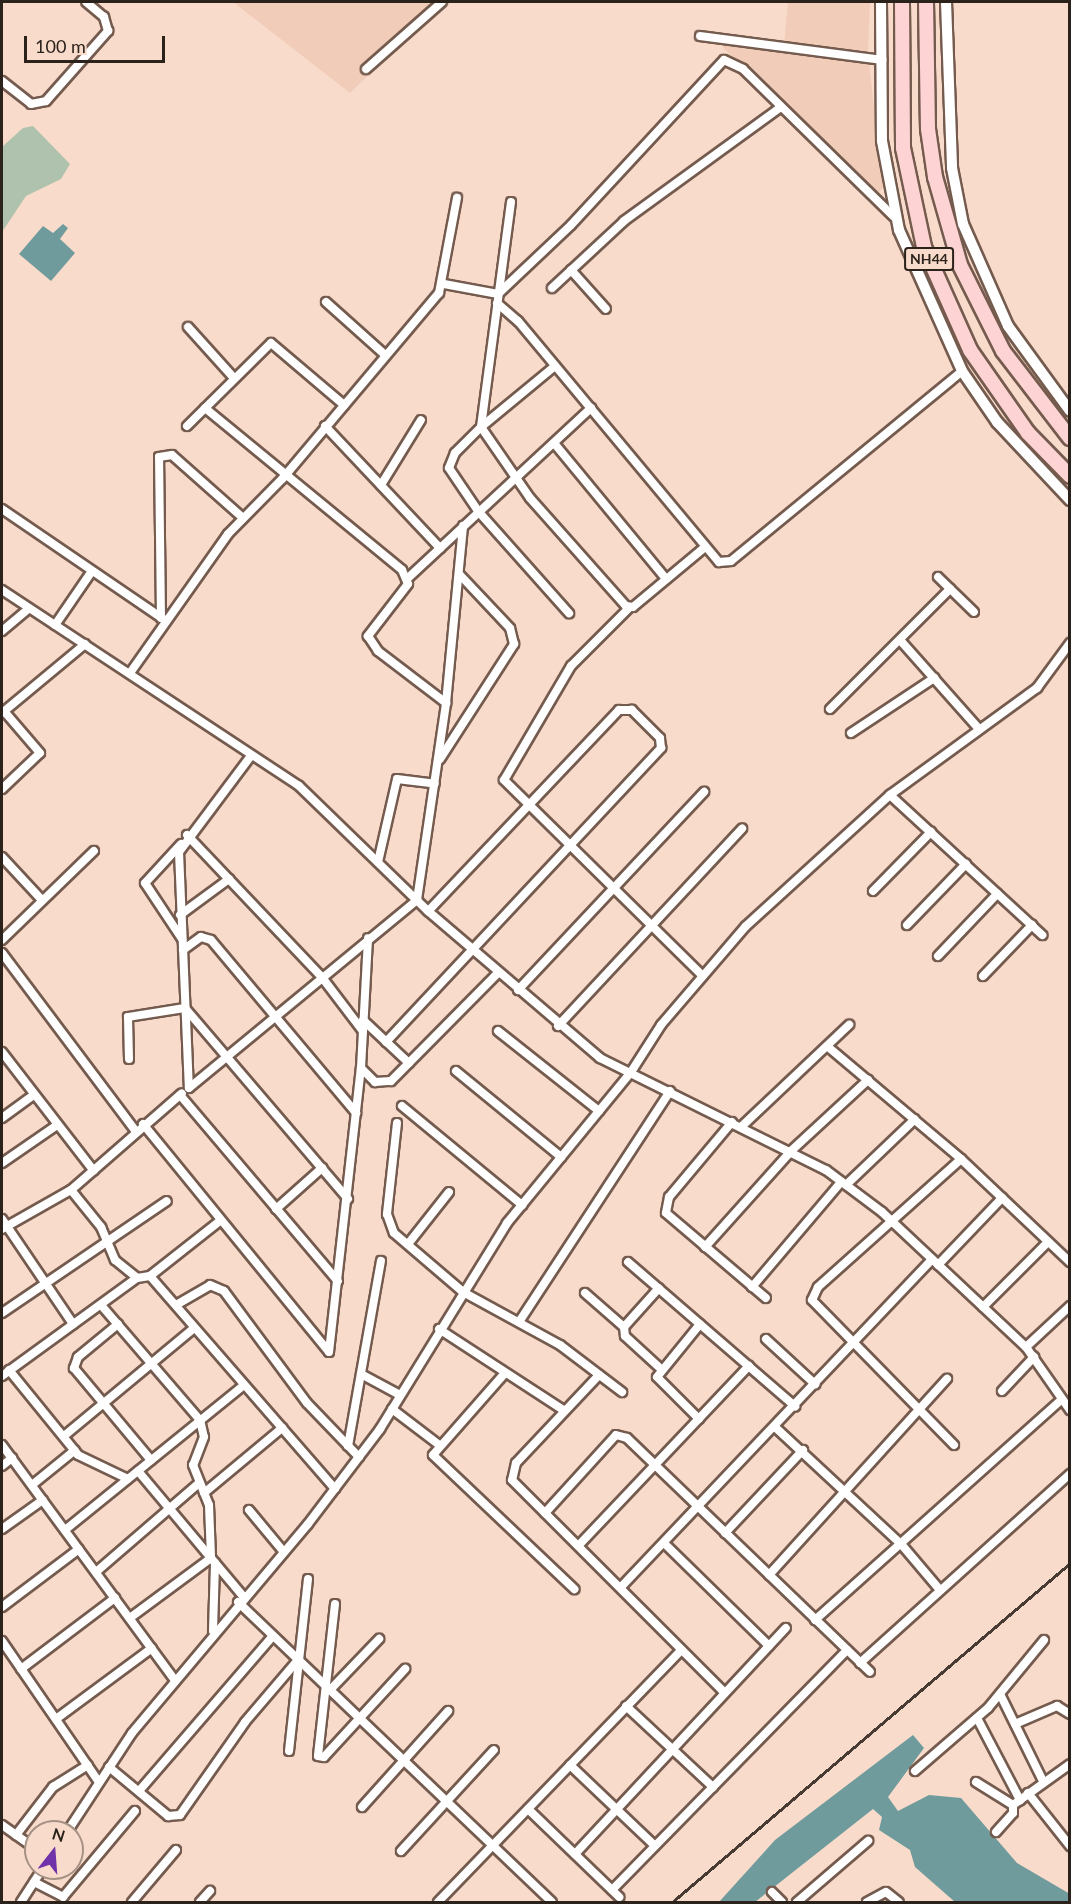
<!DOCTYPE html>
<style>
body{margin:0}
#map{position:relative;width:1071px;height:1904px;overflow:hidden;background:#f8dbcb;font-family:Lato,sans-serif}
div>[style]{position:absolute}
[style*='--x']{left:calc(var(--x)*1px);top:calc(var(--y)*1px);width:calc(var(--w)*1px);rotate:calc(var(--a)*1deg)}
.built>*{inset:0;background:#f1cdb9}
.green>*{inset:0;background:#afc2ae}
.water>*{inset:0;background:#709b9c}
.roads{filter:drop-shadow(2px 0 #745b4e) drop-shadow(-2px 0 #745b4e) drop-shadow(0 2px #745b4e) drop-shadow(0 -2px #745b4e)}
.minor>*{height:8px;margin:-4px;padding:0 4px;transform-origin:4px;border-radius:4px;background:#fff}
.tertiary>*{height:10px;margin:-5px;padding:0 5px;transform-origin:5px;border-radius:5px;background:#fff}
.trunk>*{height:14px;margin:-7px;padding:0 7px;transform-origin:7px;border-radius:7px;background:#fed3d3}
.rail>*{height:3px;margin:-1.5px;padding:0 1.5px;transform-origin:1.5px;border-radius:1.5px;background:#473b34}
span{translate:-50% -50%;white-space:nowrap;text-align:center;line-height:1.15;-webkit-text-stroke:6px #f8dbcb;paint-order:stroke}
.shield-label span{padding:2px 4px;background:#f8dbcb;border:2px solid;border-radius:4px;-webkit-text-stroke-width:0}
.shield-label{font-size:14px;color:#2c221c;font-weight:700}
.frame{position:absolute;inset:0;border:3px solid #2c221c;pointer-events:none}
.north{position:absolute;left:24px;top:1820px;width:60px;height:60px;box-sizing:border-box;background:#f8dbcb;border:2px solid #a69185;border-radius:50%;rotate:17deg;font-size:16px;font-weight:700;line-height:24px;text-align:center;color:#2c221c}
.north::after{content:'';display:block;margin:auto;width:21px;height:27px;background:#6f32a8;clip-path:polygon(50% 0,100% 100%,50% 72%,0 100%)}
.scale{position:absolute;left:24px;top:36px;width:141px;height:27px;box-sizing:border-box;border:3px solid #2c221c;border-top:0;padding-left:8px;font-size:18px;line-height:21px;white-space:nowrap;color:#2c221c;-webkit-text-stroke:4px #f8dbcb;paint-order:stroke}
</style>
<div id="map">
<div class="built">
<div style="clip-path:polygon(233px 2px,444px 2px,350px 93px)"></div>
<div style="clip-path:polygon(788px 2px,870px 2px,868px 53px,883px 188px,876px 195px,723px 48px,723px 36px,784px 44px)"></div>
</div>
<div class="green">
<div style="clip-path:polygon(33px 126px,70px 164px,61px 179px,26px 196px,2px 232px,2px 147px,23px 128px)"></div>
</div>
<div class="water">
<div style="clip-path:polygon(63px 224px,68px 228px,60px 239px,75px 253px,51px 281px,19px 254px,43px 226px,53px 233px)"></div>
<div style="clip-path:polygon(913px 1735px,924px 1748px,888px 1797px,898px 1811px,929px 1795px,961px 1798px,1017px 1863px,1070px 1894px,1069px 1902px,955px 1902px,915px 1867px,910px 1850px,879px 1830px,882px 1817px,873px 1809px,755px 1902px,719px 1902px,775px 1840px)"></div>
</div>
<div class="roads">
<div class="minor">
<div style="--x:700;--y:36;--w:184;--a:7.5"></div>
<div style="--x:366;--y:69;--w:101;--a:-41.4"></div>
<div style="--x:2;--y:81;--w:37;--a:38"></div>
<div style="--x:31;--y:104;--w:15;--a:-11"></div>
<div style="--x:46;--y:101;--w:94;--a:-48.5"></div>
<div style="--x:108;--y:31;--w:15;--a:-106"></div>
<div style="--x:104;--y:17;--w:23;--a:-140"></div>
<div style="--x:511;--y:202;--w:227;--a:97.6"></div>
<div style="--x:481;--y:427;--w:86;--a:55.4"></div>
<div style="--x:530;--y:498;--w:144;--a:48.4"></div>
<div style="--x:626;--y:606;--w:7;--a:8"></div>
<div style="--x:633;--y:607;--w:94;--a:-39.8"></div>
<div style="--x:571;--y:270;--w:52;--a:48.1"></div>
<div style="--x:444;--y:284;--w:55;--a:10.5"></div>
<div style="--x:498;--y:294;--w:100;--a:-43.4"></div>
<div style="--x:571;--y:225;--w:225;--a:-47.2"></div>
<div style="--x:724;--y:60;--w:21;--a:25"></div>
<div style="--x:743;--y:69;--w:211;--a:44.4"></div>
<div style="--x:552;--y:288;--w:98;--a:-42.9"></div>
<div style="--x:624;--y:221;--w:194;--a:-36"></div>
<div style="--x:326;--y:302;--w:78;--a:41.9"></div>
<div style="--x:497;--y:303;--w:28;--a:41"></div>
<div style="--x:518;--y:321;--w:314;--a:50.2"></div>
<div style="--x:719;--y:562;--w:12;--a:-5"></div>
<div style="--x:731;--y:561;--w:299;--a:-39.4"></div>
<div style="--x:188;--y:327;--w:69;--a:48"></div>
<div style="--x:555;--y:366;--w:96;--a:140.5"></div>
<div style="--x:481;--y:427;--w:37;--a:135"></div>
<div style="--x:455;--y:453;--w:16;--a:112"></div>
<div style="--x:449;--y:468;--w:52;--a:56"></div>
<div style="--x:478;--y:511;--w:137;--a:48.3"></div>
<div style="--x:205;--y:408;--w:255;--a:39.4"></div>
<div style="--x:402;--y:570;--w:15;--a:67"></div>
<div style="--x:408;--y:584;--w:66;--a:127.6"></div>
<div style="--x:368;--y:636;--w:18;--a:56"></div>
<div style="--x:378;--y:651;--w:86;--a:37.4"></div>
<div style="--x:187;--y:426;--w:118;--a:-44.7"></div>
<div style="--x:271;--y:343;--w:96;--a:40.3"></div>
<div style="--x:325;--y:426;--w:168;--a:46.7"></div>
<div style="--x:554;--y:443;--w:176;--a:50.5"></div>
<div style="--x:381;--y:485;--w:76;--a:-58.4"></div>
<div style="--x:2;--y:509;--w:195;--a:34.3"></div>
<div style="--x:938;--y:577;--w:50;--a:44.2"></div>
<div style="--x:408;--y:578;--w:250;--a:-42.9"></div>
<div style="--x:2;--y:590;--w:356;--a:33.4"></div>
<div style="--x:299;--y:786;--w:180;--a:44.1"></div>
<div style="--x:428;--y:911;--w:226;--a:40.5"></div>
<div style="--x:600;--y:1058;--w:252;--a:26.4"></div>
<div style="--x:826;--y:1170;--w:70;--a:36.9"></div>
<div style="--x:882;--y:1212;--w:197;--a:43.2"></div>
<div style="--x:1026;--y:1347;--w:77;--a:55.1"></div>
<div style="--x:629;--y:608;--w:82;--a:135"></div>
<div style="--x:571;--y:666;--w:132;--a:120.4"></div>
<div style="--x:504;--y:780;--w:279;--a:44.6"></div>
<div style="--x:161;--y:618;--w:161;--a:-90.7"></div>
<div style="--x:159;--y:457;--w:13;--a:-9"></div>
<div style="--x:172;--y:455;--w:95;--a:41.6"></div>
<div style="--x:55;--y:625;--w:65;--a:-55.6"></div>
<div style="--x:2;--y:631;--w:35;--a:-40"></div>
<div style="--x:900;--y:640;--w:119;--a:48.4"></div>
<div style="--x:130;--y:673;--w:170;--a:-54.8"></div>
<div style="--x:228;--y:534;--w:78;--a:-45.5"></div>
<div style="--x:283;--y:478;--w:242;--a:-49.9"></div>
<div style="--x:439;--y:293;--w:97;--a:-79.3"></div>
<div style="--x:830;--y:709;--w:170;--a:-45"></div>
<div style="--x:2;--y:713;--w:108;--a:-39.7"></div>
<div style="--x:851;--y:733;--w:100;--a:-33.5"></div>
<div style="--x:250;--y:757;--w:119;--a:126.8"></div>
<div style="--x:179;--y:852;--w:236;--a:87.6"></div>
<div style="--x:189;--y:1088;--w:296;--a:-39.5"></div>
<div style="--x:417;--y:900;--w:199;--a:-81.6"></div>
<div style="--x:446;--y:703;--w:178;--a:-84.5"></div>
<div style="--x:440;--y:759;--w:137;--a:-57.2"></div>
<div style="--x:514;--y:644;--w:16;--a:-104"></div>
<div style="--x:510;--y:628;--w:73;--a:-133.3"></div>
<div style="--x:2;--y:789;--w:52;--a:-43.5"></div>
<div style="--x:40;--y:753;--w:55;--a:-130.6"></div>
<div style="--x:890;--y:795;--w:207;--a:42.6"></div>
<div style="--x:187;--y:835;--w:195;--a:46.5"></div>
<div style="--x:321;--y:976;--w:68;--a:52.8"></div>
<div style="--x:181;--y:844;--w:53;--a:132.7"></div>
<div style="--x:145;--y:883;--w:67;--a:56.5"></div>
<div style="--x:2;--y:857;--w:59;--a:47.1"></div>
<div style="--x:378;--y:862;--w:85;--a:-77.1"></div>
<div style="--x:397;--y:779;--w:38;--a:7"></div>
<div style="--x:873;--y:891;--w:83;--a:-45.5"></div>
<div style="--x:180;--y:915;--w:61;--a:-36.3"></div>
<div style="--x:907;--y:925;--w:85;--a:-46"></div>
<div style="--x:2;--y:940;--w:128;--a:-44.1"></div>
<div style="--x:183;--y:950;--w:22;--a:-36"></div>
<div style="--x:201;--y:937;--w:10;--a:17"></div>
<div style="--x:211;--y:940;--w:226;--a:50"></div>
<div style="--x:2;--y:953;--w:221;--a:53.1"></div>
<div style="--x:938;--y:956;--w:86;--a:-46.4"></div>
<div style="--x:983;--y:976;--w:71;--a:-46.1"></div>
<div style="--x:518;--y:990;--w:272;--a:-46.8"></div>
<div style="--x:363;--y:1020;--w:63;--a:43.1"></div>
<div style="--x:558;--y:1026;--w:270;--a:-47"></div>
<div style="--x:498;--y:1031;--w:129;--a:38.4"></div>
<div style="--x:386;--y:1042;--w:403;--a:-46.9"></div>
<div style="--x:661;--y:748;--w:10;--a:-96"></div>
<div style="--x:660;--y:738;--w:40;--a:-135"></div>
<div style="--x:632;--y:710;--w:13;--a:180"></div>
<div style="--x:619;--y:710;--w:277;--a:133.5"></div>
<div style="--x:827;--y:1046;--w:175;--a:40.1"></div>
<div style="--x:961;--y:1159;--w:150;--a:43.4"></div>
<div style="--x:2;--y:1052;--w:150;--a:52.3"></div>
<div style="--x:129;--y:1059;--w:42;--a:-91.4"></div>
<div style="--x:128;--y:1017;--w:58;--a:-9"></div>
<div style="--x:185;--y:1008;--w:251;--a:49.5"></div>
<div style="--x:361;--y:1068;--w:20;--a:45"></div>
<div style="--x:375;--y:1082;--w:16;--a:-4"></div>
<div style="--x:391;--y:1081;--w:152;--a:-45.3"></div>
<div style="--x:456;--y:1071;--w:136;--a:39.3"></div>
<div style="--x:180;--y:1095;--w:244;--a:49.7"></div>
<div style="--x:402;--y:1106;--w:156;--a:39.5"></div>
<div style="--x:2;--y:1118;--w:39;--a:-36"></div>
<div style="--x:732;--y:1122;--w:98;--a:130"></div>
<div style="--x:669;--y:1197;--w:16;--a:101"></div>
<div style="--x:666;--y:1213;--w:131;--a:40.4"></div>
<div style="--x:397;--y:1123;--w:92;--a:96.3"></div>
<div style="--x:387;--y:1214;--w:20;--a:70"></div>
<div style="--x:394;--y:1233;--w:91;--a:40.5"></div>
<div style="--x:463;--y:1292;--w:111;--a:28.7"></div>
<div style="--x:560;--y:1345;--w:78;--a:37.2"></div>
<div style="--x:143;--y:1124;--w:294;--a:50.8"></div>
<div style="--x:329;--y:1352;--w:286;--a:-83.6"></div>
<div style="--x:361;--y:1068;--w:130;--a:-86.9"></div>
<div style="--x:741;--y:1127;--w:149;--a:-43.4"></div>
<div style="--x:2;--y:1163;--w:67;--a:-34.6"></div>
<div style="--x:846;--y:1185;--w:95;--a:-43.7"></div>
<div style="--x:71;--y:1190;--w:48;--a:51"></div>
<div style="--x:101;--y:1227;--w:36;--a:67"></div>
<div style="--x:115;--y:1260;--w:28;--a:39"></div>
<div style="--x:137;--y:1278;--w:13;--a:-9"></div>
<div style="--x:150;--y:1276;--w:89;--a:-38.2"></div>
<div style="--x:276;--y:1209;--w:62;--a:-41.7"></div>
<div style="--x:2;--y:1219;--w:127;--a:55.9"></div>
<div style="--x:2;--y:1229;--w:79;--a:-29.5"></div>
<div style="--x:71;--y:1190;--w:147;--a:-41.1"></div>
<div style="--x:408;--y:1244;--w:66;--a:-51.7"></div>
<div style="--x:705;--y:1247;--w:129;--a:-48.1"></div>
<div style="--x:791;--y:1151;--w:105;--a:-42.7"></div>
<div style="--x:628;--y:1262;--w:221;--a:40.8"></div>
<div style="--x:938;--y:1265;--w:93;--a:-46.3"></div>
<div style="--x:150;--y:1276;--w:282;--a:49"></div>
<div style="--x:752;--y:1287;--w:138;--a:-49.7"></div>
<div style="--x:585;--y:1293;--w:52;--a:41.1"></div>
<div style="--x:624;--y:1327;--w:52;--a:-48.1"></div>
<div style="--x:101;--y:1305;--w:152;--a:49.3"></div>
<div style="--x:200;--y:1420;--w:17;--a:77"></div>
<div style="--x:204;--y:1437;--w:30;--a:111"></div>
<div style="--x:193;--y:1465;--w:43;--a:68.2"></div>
<div style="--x:209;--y:1505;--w:53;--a:87.8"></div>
<div style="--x:211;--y:1558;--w:101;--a:143.5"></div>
<div style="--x:176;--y:1305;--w:39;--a:-30"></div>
<div style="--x:210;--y:1285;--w:15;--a:23"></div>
<div style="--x:224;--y:1291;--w:139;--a:53.5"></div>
<div style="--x:307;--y:1403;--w:75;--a:46.1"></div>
<div style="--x:983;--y:1307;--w:92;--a:-45"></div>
<div style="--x:2;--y:1313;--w:199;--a:-34.2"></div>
<div style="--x:519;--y:1322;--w:276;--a:-56.8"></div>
<div style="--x:118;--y:1324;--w:52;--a:140.5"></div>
<div style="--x:78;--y:1357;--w:12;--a:110"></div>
<div style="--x:74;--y:1368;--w:120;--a:50.1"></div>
<div style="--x:624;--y:1327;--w:9;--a:84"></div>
<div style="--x:625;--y:1336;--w:49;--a:42.5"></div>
<div style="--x:439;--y:1329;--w:150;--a:33.1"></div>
<div style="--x:766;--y:1339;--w:67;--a:42.6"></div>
<div style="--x:1026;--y:1347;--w:60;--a:-43"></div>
<div style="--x:9;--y:1370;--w:109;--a:50.9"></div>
<div style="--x:78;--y:1455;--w:55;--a:25.6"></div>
<div style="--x:505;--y:1373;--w:109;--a:131.3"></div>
<div style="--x:433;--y:1455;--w:195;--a:43.5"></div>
<div style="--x:361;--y:1374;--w:44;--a:28.3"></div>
<div style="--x:599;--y:1375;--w:121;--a:133.3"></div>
<div style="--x:516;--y:1463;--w:17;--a:103"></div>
<div style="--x:512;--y:1480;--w:301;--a:45"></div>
<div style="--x:2;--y:1376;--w:167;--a:-36"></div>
<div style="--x:1002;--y:1391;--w:47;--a:-46.7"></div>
<div style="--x:392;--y:1409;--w:58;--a:37.3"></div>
<div style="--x:699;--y:1419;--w:59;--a:-135"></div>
<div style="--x:657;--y:1377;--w:68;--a:-50.9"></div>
<div style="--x:775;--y:1427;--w:172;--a:42.9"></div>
<div style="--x:901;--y:1544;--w:60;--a:49.7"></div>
<div style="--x:64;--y:1436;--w:169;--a:-39.7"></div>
<div style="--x:2;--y:1445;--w:290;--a:53.7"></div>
<div style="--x:954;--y:1445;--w:203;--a:-134.4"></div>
<div style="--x:812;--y:1300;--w:14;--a:-65"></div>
<div style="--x:818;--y:1287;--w:192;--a:-41.8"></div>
<div style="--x:348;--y:1446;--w:188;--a:-79.9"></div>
<div style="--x:2;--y:1466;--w:13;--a:-39"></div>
<div style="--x:138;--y:1471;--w:163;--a:50"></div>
<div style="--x:32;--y:1485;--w:55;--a:-39.1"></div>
<div style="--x:204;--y:1493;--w:102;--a:-39.8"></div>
<div style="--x:249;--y:1510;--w:53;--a:50.3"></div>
<div style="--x:545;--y:1513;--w:105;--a:-47.7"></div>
<div style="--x:616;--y:1435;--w:11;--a:15"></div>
<div style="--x:627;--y:1438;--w:337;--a:43.9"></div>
<div style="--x:2;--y:1529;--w:50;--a:-35.3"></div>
<div style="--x:65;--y:1530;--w:230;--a:-39"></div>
<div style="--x:725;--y:1533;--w:114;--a:-46.8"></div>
<div style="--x:664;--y:1543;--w:147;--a:44.4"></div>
<div style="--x:579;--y:1545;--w:247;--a:-46.5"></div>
<div style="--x:96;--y:1572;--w:135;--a:-40.8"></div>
<div style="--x:769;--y:1575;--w:265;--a:-47.8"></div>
<div style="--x:621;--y:1587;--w:452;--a:-46.5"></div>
<div style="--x:238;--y:1602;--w:434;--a:43.7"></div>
<div style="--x:335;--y:1604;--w:153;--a:96.4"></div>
<div style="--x:318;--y:1756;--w:6;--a:9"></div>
<div style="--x:324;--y:1757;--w:120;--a:-47.4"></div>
<div style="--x:2;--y:1607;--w:96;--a:-37"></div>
<div style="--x:815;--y:1620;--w:331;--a:-41.8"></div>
<div style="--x:213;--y:1631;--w:68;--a:-88.3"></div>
<div style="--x:2;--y:1641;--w:171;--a:55.5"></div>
<div style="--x:860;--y:1663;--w:283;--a:-42"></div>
<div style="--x:21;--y:1669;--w:118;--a:-37.1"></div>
<div style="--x:330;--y:1690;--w:71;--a:-46.1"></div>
<div style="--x:1000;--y:1694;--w:95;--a:63.7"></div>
<div style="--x:626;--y:1706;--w:119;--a:43"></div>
<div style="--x:977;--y:1718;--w:93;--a:62.3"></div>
<div style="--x:56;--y:1719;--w:119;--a:-36.5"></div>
<div style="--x:1015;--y:1724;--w:46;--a:-23.2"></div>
<div style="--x:1057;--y:1706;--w:15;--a:32"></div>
<div style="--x:289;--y:1751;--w:173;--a:-83.7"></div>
<div style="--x:570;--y:1765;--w:117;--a:43.6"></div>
<div style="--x:109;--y:1767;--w:77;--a:39.7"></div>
<div style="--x:168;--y:1816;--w:12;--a:-5"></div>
<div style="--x:180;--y:1815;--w:113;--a:-55"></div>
<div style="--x:245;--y:1722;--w:82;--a:-49.5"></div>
<div style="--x:915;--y:1771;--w:96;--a:-40.8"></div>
<div style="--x:988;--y:1708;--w:88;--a:-50.5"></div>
<div style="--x:976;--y:1782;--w:44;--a:31.9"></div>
<div style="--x:1013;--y:1805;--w:70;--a:-35.7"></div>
<div style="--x:139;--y:1791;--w:205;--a:-49.2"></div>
<div style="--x:1028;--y:1793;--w:68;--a:51.6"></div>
<div style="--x:362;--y:1807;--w:129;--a:-48.1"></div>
<div style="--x:528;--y:1809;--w:127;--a:44"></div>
<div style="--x:2;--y:1825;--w:42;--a:35.2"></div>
<div style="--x:67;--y:1832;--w:118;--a:-56.7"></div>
<div style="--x:132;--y:1733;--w:273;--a:-49.9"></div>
<div style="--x:308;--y:1524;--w:119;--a:-52.8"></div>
<div style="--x:380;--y:1429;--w:242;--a:-58.3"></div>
<div style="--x:507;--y:1223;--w:195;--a:-50.6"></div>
<div style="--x:631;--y:1072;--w:56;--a:-57.4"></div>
<div style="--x:661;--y:1025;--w:130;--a:-49.4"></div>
<div style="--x:746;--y:926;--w:195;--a:-42.3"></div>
<div style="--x:890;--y:795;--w:182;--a:-36.1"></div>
<div style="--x:1037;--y:688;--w:56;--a:-53.7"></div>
<div style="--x:996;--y:1832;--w:25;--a:-48"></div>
<div style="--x:1013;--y:1813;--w:8;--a:-90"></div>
<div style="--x:16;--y:1835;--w:61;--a:-52.4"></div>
<div style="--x:53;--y:1787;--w:41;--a:-32.2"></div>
<div style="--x:401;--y:1851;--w:137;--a:-47.4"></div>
<div style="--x:575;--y:1854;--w:309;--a:-47"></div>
<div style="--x:34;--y:1882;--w:33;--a:27"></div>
<div style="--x:63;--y:1897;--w:112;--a:-50.1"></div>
<div style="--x:612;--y:1890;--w:336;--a:-45.6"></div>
<div style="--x:772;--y:1892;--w:14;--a:45"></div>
<div style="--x:21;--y:1902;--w:40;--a:-57.1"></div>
<div style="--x:132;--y:1902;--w:68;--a:-49.8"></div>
<div style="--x:200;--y:1902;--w:15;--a:-48"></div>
<div style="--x:438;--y:1902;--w:350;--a:-46"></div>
<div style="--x:797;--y:1902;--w:94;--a:-40.7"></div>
<div style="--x:867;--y:1902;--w:21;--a:-28"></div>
<div style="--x:886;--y:1892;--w:16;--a:38"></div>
</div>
<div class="tertiary">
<div style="--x:881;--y:2;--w:139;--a:89.6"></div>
<div style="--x:882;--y:141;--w:91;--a:79.2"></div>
<div style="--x:899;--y:230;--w:154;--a:65.9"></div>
<div style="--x:962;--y:371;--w:62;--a:55.5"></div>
<div style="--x:997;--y:422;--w:107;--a:46.9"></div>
<div style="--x:946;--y:2;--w:166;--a:87.9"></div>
<div style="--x:952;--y:168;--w:57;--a:78.9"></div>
<div style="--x:963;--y:224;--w:111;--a:66.2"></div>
<div style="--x:1008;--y:326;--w:105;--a:53.9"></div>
</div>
<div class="trunk">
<div style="--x:902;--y:2;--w:146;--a:89.6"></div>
<div style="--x:903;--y:148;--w:101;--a:78"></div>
<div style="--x:924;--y:247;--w:113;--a:65.9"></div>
<div style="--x:970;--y:350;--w:101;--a:55.1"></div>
<div style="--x:1028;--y:433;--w:60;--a:45.7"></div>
<div style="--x:926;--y:2;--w:127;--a:89.1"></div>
<div style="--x:928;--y:129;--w:49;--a:81.7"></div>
<div style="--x:935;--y:177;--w:91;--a:74.1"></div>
<div style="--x:960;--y:265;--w:96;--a:63.4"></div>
<div style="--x:1003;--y:351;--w:110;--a:52.4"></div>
</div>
</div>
<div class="rail">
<div style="--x:672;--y:1902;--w:523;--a:-40.42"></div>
</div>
<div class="shield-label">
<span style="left:929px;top:259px">NH44</span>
</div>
<div class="frame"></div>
<div class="north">N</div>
<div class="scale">100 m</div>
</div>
